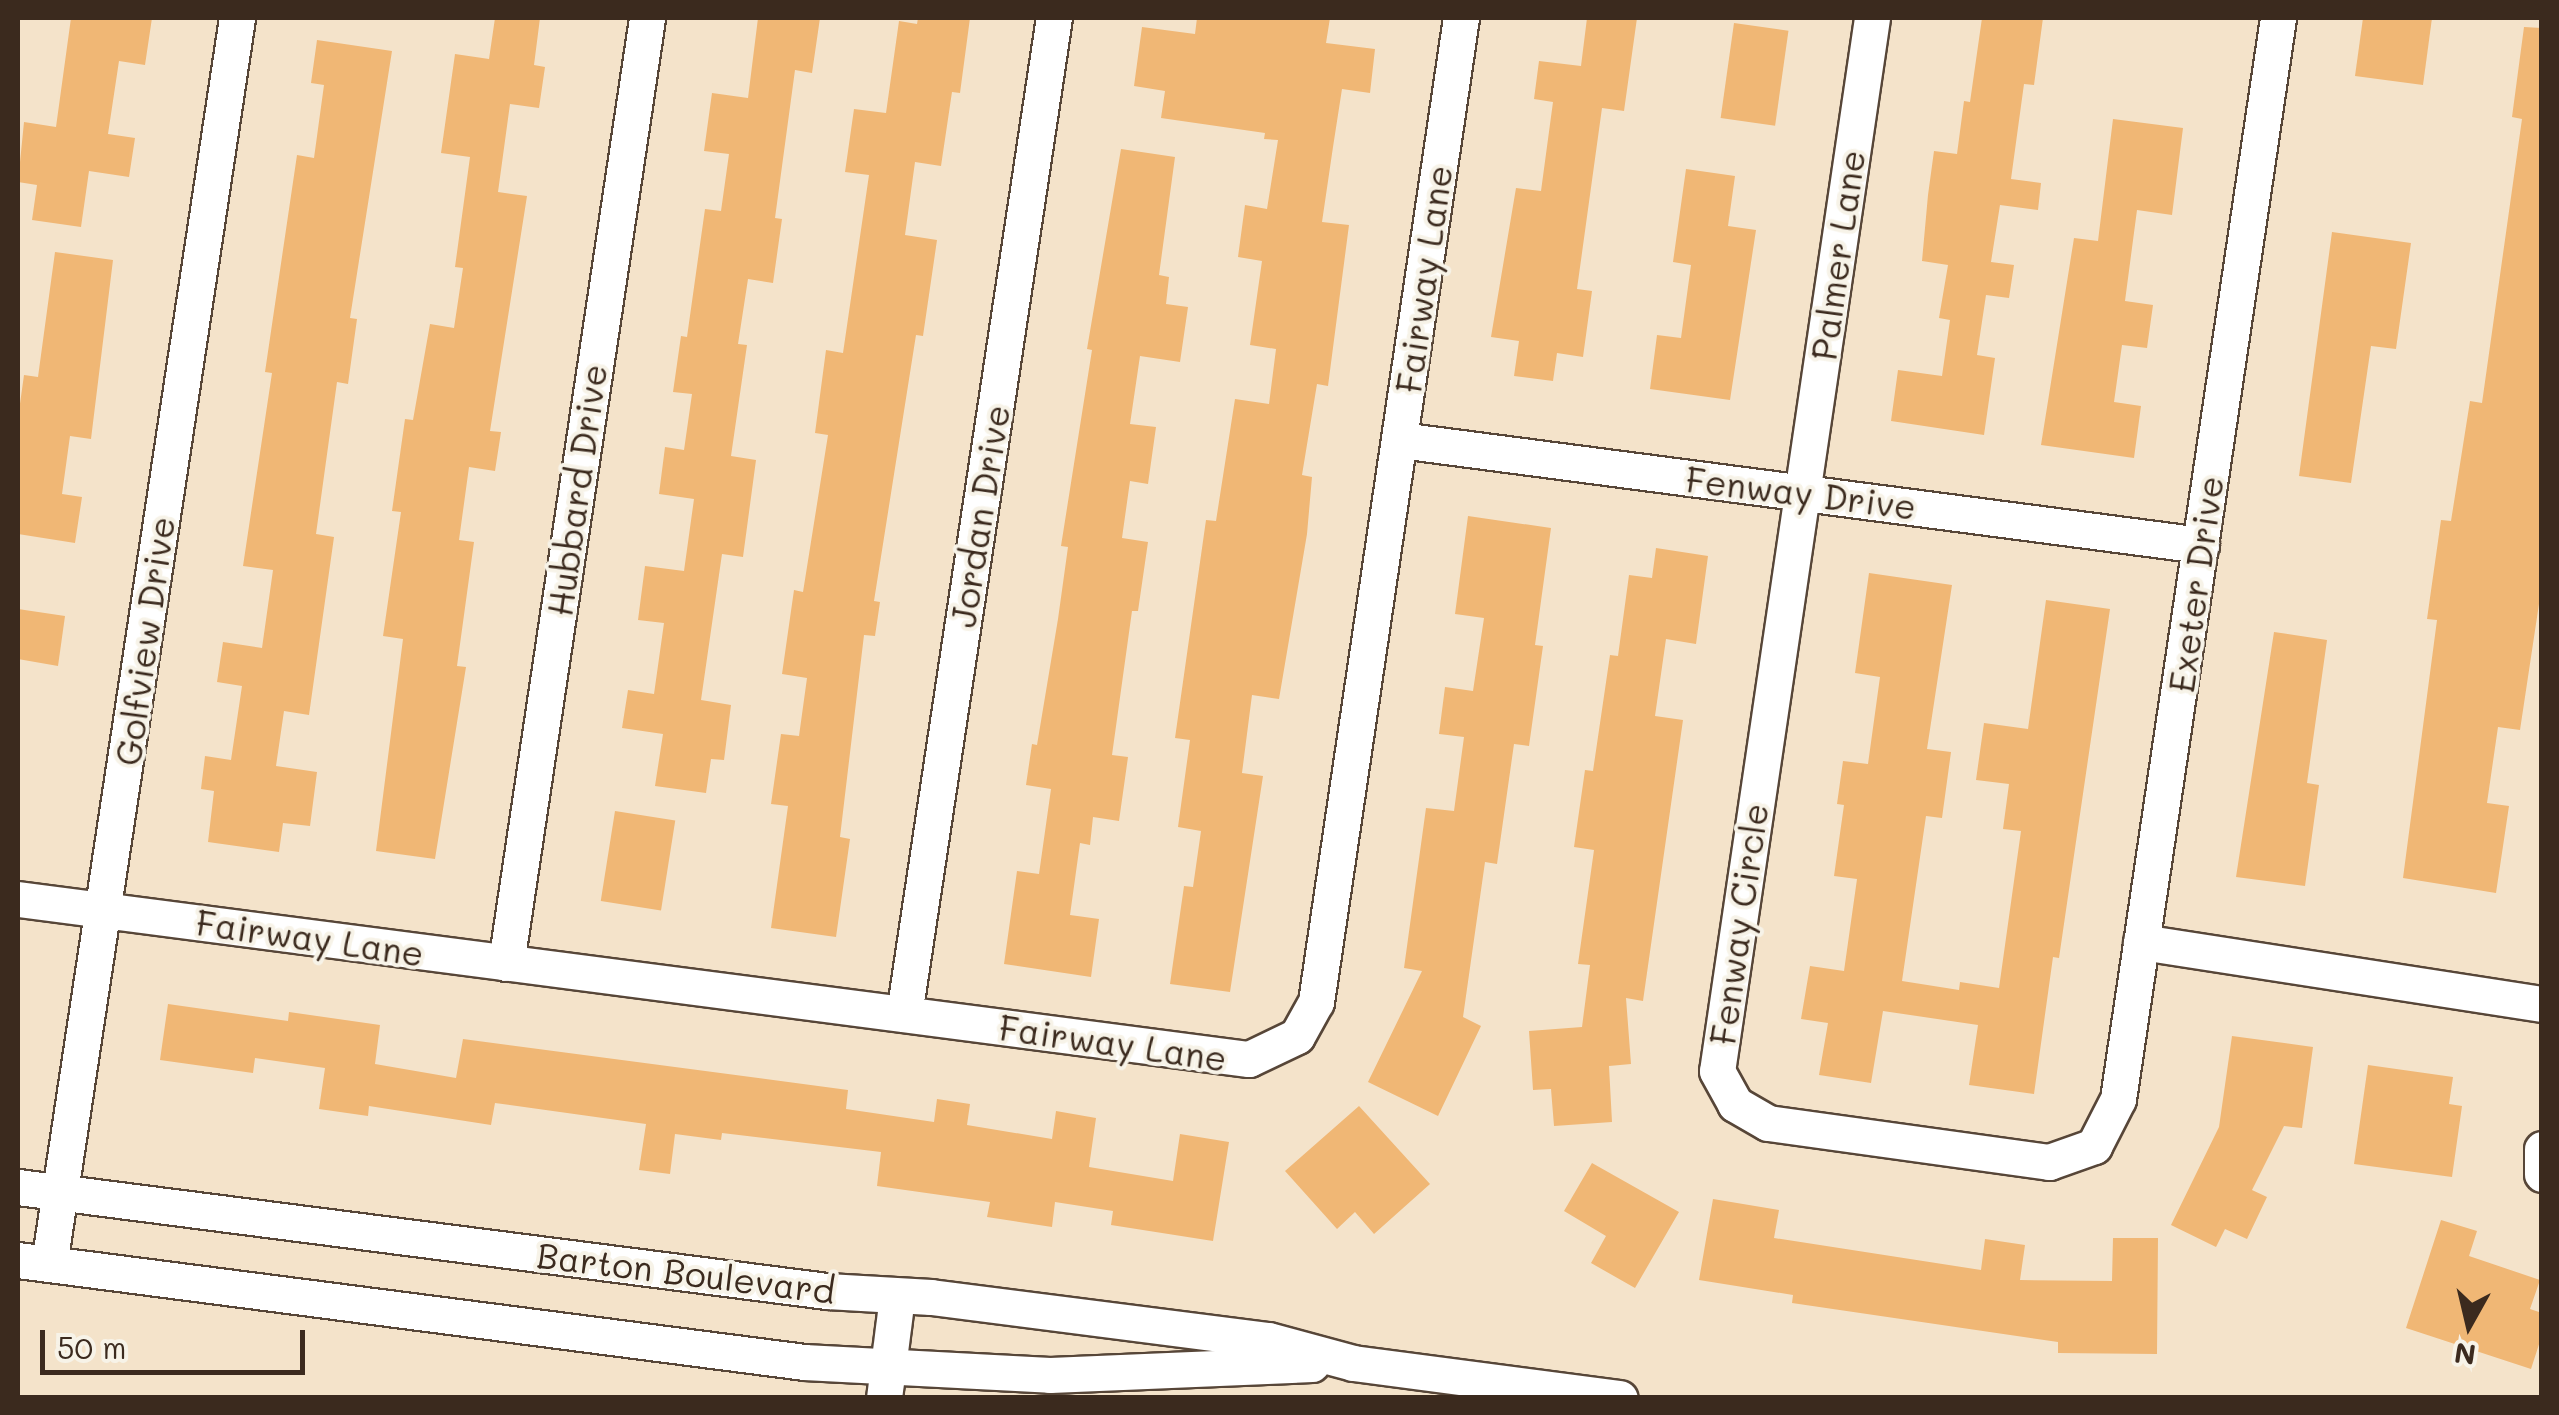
<!DOCTYPE html>
<style>
body{margin:0}
#map{position:relative;width:2559px;height:1415px;overflow:hidden;background:#f4e3ca;font-family:Mali,sans-serif}
div>[style]{position:absolute}
[style*='--x']{left:calc(var(--x)*1px);top:calc(var(--y)*1px);width:calc(var(--w)*1px);rotate:calc(var(--a)*1deg)}
.building>*{inset:0;background:#f0b775;transform-origin:0 0}
.roads{filter:drop-shadow(2px 0 #574638) drop-shadow(-2px 0 #574638) drop-shadow(0 2px #574638) drop-shadow(0 -2px #574638)}
.street>*{height:35px;margin:-17.5px;padding:0 17.5px;transform-origin:17.5px;border-radius:17.5px;background:#fff}
span{translate:-50% -50%;white-space:nowrap;text-align:center;line-height:1.15;-webkit-text-stroke:8px #f7f3e8;paint-order:stroke}
.street-label{font-size:35px;color:#3b2a1e}
.frame{position:absolute;inset:0;border:20px solid #3b2a1e;pointer-events:none}
.north{position:absolute;left:2419px;top:1275px;width:100px;height:100px;-webkit-text-stroke:8px #f7f3e8;paint-order:stroke;rotate:188deg;font-size:28px;font-weight:700;line-height:40px;text-align:center;color:#3b2a1e}
.north::after{content:'';display:block;margin:auto;width:35px;height:45px;background:#3b2a1e;clip-path:polygon(50% 0,100% 100%,50% 72%,0 100%)}
.scale{position:absolute;left:40px;top:1330px;width:265px;height:45px;box-sizing:border-box;border:5px solid #3b2a1e;border-top:0;padding-left:12px;font-size:30px;line-height:35px;white-space:nowrap;color:#3b2a1e;-webkit-text-stroke:8px #f7f3e8;paint-order:stroke}
</style>
<div id="map">
<div class="building">
<div style="clip-path:polygon(71px 18px,152px 18px,145px 65px,119px 61px,108px 134px,135px 138px,129px 177px,89px 171px,81px 227px,32px 220px,37px 185px,18px 182px,24px 122px,56px 127px)"></div>
<div style="clip-path:polygon(495px 18px,540px 18px,534px 65px,545px 67px,539px 108px,510px 104px,498px 192px,527px 196px,490px 431px,501px 432px,495px 471px,469px 467px,459px 540px,474px 542px,457px 666px,466px 667px,435px 859px,376px 851px,403px 639px,383px 636px,401px 512px,392px 511px,405px 419px,413px 420px,430px 324px,454px 328px,463px 268px,455px 267px,470px 157px,441px 153px,455px 54px,489px 59px)"></div>
<div style="clip-path:polygon(758px 18px,820px 18px,812px 73px,795px 70px,775px 218px,782px 219px,773px 283px,748px 279px,738px 344px,747px 345px,731px 456px,756px 460px,743px 557px,722px 554px,701px 700px,731px 705px,724px 760px,711px 759px,706px 793px,655px 786px,663px 734px,622px 728px,628px 690px,654px 694px,664px 623px,638px 620px,645px 566px,684px 571px,694px 499px,659px 494px,665px 447px,684px 450px,692px 394px,673px 392px,681px 336px,687px 337px,705px 209px,721px 211px,729px 154px,704px 151px,712px 93px,748px 98px)"></div>
<div style="clip-path:polygon(918px 18px,970px 18px,960px 93px,952px 92px,941px 166px,915px 162px,905px 235px,937px 240px,923px 336px,916px 335px,874px 601px,880px 602px,875px 636px,864px 635px,840px 837px,850px 839px,836px 937px,771px 928px,788px 806px,771px 804px,781px 734px,799px 736px,807px 678px,782px 674px,794px 590px,803px 592px,828px 435px,815px 433px,826px 350px,843px 353px,869px 175px,845px 172px,854px 109px,886px 113px,899px 21px,917px 24px)"></div>
<div style="clip-path:polygon(1197px 18px,1330px 18px,1326px 43px,1375px 49px,1370px 93px,1342px 89px,1333px 147px,1322px 222px,1349px 225px,1328px 386px,1317px 384px,1302px 475px,1312px 477px,1307px 534px,1279px 699px,1252px 695px,1242px 773px,1263px 776px,1230px 992px,1170px 984px,1184px 886px,1193px 887px,1201px 831px,1178px 827px,1190px 740px,1175px 738px,1206px 520px,1216px 521px,1235px 399px,1269px 404px,1276px 349px,1250px 345px,1262px 261px,1238px 257px,1245px 205px,1267px 209px,1278px 140px,1264px 139px,1265px 133px,1161px 118px,1165px 91px,1134px 86px,1142px 27px,1195px 34px)"></div>
<div style="clip-path:polygon(1587px 18px,1637px 18px,1624px 111px,1602px 108px,1577px 289px,1592px 291px,1583px 357px,1557px 353px,1553px 381px,1514px 376px,1519px 341px,1491px 337px,1516px 188px,1541px 191px,1553px 102px,1534px 99px,1539px 61px,1581px 66px)"></div>
<div style="clip-path:polygon(1982px 18px,2043px 18px,2034px 85px,2024px 84px,2011px 179px,2041px 183px,2038px 210px,2000px 205px,1991px 262px,2014px 265px,2009px 298px,1986px 295px,1977px 355px,1995px 358px,1984px 435px,1891px 421px,1898px 370px,1942px 376px,1950px 320px,1939px 318px,1948px 265px,1922px 261px,1928px 195px,1934px 151px,1957px 154px,1964px 101px,1970px 102px)"></div>
<div style="clip-path:polygon(2363px 18px,2432px 18px,2423px 85px,2355px 76px)"></div>
<div style="left:1734px;top:23px;width:55px;height:96px;rotate:8deg"></div>
<div style="clip-path:polygon(2524px 27px,2542px 28px,2542px 584px,2520px 730px,2498px 727px,2487px 803px,2509px 806px,2496px 893px,2403px 878px,2437px 620px,2427px 619px,2441px 520px,2451px 521px,2470px 401px,2482px 403px,2522px 119px,2512px 117px)"></div>
<div style="clip-path:polygon(317px 40px,392px 51px,350px 318px,357px 319px,348px 384px,337px 382px,316px 534px,334px 537px,309px 715px,284px 711px,276px 766px,317px 772px,310px 826px,283px 823px,279px 852px,208px 842px,214px 791px,201px 789px,205px 756px,231px 760px,242px 686px,217px 682px,223px 642px,262px 648px,273px 570px,243px 566px,272px 373px,265px 372px,297px 155px,314px 158px,324px 85px,311px 83px)"></div>
<div style="clip-path:polygon(2113px 119px,2183px 128px,2172px 215px,2137px 210px,2125px 301px,2153px 305px,2147px 348px,2122px 345px,2114px 402px,2141px 406px,2134px 458px,2041px 445px,2074px 238px,2098px 241px)"></div>
<div style="clip-path:polygon(1121px 149px,1175px 157px,1159px 275px,1169px 277px,1166px 304px,1188px 307px,1180px 362px,1140px 356px,1130px 424px,1156px 427px,1148px 484px,1130px 481px,1122px 538px,1148px 542px,1138px 611px,1132px 611px,1112px 755px,1128px 757px,1119px 821px,1093px 817px,1090px 845px,1080px 843px,1070px 915px,1099px 919px,1091px 977px,1004px 964px,1017px 871px,1039px 874px,1051px 789px,1026px 785px,1032px 744px,1037px 745px,1058px 619px,1068px 547px,1061px 546px,1092px 350px,1087px 349px)"></div>
<div style="clip-path:polygon(1686px 169px,1735px 176px,1728px 226px,1756px 230px,1730px 400px,1650px 389px,1657px 335px,1681px 338px,1691px 265px,1673px 262px)"></div>
<div style="clip-path:polygon(2332px 232px,2411px 243px,2396px 349px,2371px 346px,2351px 483px,2299px 476px)"></div>
<div style="clip-path:polygon(55px 252px,113px 260px,91px 439px,70px 436px,62px 494px,82px 497px,75px 543px,18px 534px,18px 418px,24px 375px,38px 377px)"></div>
<div style="clip-path:polygon(1468px 516px,1551px 528px,1535px 645px,1543px 646px,1529px 746px,1514px 744px,1497px 864px,1485px 862px,1463px 1017px,1481px 1026px,1438px 1116px,1368px 1082px,1422px 971px,1404px 968px,1426px 808px,1454px 811px,1464px 737px,1439px 734px,1445px 687px,1473px 691px,1484px 618px,1455px 614px)"></div>
<div style="clip-path:polygon(1656px 548px,1708px 556px,1696px 644px,1666px 639px,1655px 716px,1683px 720px,1643px 1001px,1626px 998px,1631px 1064px,1609px 1066px,1612px 1122px,1554px 1126px,1551px 1089px,1533px 1090px,1529px 1031px,1582px 1027px,1590px 965px,1578px 964px,1594px 850px,1574px 847px,1585px 770px,1593px 771px,1610px 655px,1618px 656px,1629px 575px,1652px 578px)"></div>
<div style="clip-path:polygon(1869px 573px,1952px 585px,1927px 749px,1951px 752px,1942px 818px,1926px 816px,1902px 981px,1959px 990px,1960px 982px,1999px 988px,2021px 831px,2003px 829px,2009px 784px,1976px 780px,1984px 723px,2028px 729px,2046px 600px,2110px 609px,2059px 958px,2053px 957px,2034px 1094px,1969px 1085px,1978px 1025px,1883px 1011px,1871px 1083px,1819px 1075px,1828px 1023px,1801px 1019px,1810px 966px,1844px 971px,1857px 879px,1834px 876px,1844px 805px,1837px 804px,1843px 761px,1868px 764px,1880px 677px,1855px 673px)"></div>
<div style="clip-path:polygon(18px 609px,65px 616px,58px 666px,18px 659px)"></div>
<div style="clip-path:polygon(2274px 632px,2327px 640px,2307px 783px,2319px 785px,2305px 886px,2236px 877px)"></div>
<div style="left:615px;top:811px;width:61px;height:91px;rotate:9deg"></div>
<div style="clip-path:polygon(168px 1004px,288px 1021px,289px 1012px,380px 1025px,375px 1064px,456px 1078px,463px 1039px,848px 1090px,846px 1109px,934px 1122px,937px 1099px,970px 1104px,967px 1125px,1052px 1139px,1056px 1111px,1096px 1118px,1089px 1167px,1173px 1181px,1180px 1134px,1229px 1142px,1213px 1241px,1111px 1225px,1113px 1211px,1055px 1202px,1052px 1227px,987px 1217px,990px 1202px,877px 1186px,881px 1152px,722px 1133px,721px 1140px,675px 1134px,670px 1174px,639px 1170px,646px 1124px,495px 1103px,491px 1125px,369px 1106px,368px 1116px,319px 1109px,325px 1068px,255px 1058px,253px 1073px,160px 1060px)"></div>
<div style="clip-path:polygon(2232px 1036px,2313px 1047px,2302px 1128px,2284px 1126px,2252px 1190px,2267px 1197px,2247px 1239px,2225px 1229px,2216px 1247px,2171px 1225px,2219px 1127px)"></div>
<div style="clip-path:polygon(2368px 1065px,2453px 1077px,2449px 1104px,2462px 1106px,2452px 1177px,2354px 1164px)"></div>
<div style="clip-path:polygon(1359px 1106px,1430px 1184px,1374px 1234px,1355px 1212px,1337px 1229px,1285px 1171px)"></div>
<div style="clip-path:polygon(1592px 1163px,1679px 1212px,1635px 1288px,1591px 1263px,1606px 1236px,1564px 1211px)"></div>
<div style="clip-path:polygon(1713px 1199px,1779px 1210px,1774px 1238px,1981px 1270px,1985px 1239px,2025px 1245px,2020px 1280px,2112px 1281px,2113px 1238px,2158px 1238px,2157px 1354px,2058px 1353px,2058px 1342px,1792px 1303px,1793px 1295px,1699px 1280px)"></div>
<div style="clip-path:polygon(2441px 1220px,2477px 1231px,2469px 1256px,2540px 1280px,2530px 1309px,2542px 1313px,2542px 1335px,2531px 1369px,2406px 1328px)"></div>
</div>
<div class="roads">
<div class="street">
<div style="--x:1872;--y:18;--w:1064;--a:98.37"></div>
<div style="--x:1717;--y:1071;--w:38;--a:61"></div>
<div style="--x:1735;--y:1104;--w:38;--a:30"></div>
<div style="--x:1768;--y:1123;--w:284;--a:7.9"></div>
<div style="--x:2049;--y:1162;--w:48;--a:-19.6"></div>
<div style="--x:2094;--y:1146;--w:53;--a:-62.9"></div>
<div style="--x:2118;--y:1099;--w:1093;--a:-81.58"></div>
<div style="--x:1400;--y:440;--w:808;--a:7.47"></div>
<div style="--x:18;--y:899;--w:1241;--a:7.41"></div>
<div style="--x:1249;--y:1059;--w:53;--a:-25.6"></div>
<div style="--x:1297;--y:1036;--w:39;--a:-61"></div>
<div style="--x:1316;--y:1002;--w:995;--a:-81.62"></div>
<div style="--x:2141;--y:942;--w:406;--a:8.8"></div>
<div style="--x:506;--y:963;--w:955;--a:-81.51"></div>
<div style="--x:904;--y:1014;--w:1007;--a:-81.44"></div>
<div style="--x:2542;--y:1149;--w:25;--a:90"></div>
<div style="--x:18;--y:1187;--w:816;--a:7.33"></div>
<div style="--x:827;--y:1291;--w:104;--a:3.3"></div>
<div style="--x:931;--y:1297;--w:340;--a:7.3"></div>
<div style="--x:1268;--y:1340;--w:88;--a:15.1"></div>
<div style="--x:1353;--y:1363;--w:269;--a:7.5"></div>
<div style="--x:18;--y:1260;--w:793;--a:7.39"></div>
<div style="--x:804;--y:1362;--w:246;--a:3"></div>
<div style="--x:1050;--y:1375;--w:262;--a:-2.4"></div>
<div style="--x:49;--y:1264;--w:1260;--a:-81.42"></div>
<div style="--x:884;--y:1398;--w:103;--a:-82.7"></div>
</div>
</div>
<div class="street-label">
<span style="left:1837px;top:255px;rotate:-82deg">Palmer Lane</span>
<span style="left:1423px;top:279px;rotate:-82deg">Fairway Lane</span>
<span style="left:576px;top:490px;rotate:-82deg">Hubbard Drive</span>
<span style="left:1801px;top:492px;rotate:7deg">Fenway Drive</span>
<span style="left:979px;top:516px;rotate:-81deg">Jordan Drive</span>
<span style="left:2195px;top:584px;rotate:-82deg">Exeter Drive</span>
<span style="left:144px;top:641px;rotate:-82deg">Golfview Drive</span>
<span style="left:1738px;top:924px;rotate:-82deg">Fenway Circle</span>
<span style="left:310px;top:937px;rotate:8deg">Fairway Lane</span>
<span style="left:1113px;top:1042px;rotate:8deg">Fairway Lane</span>
<span style="left:686px;top:1272px;rotate:7deg">Barton Boulevard</span>
</div>
<div class="frame"></div>
<div class="north">N</div>
<div class="scale">50 m</div>
</div>
